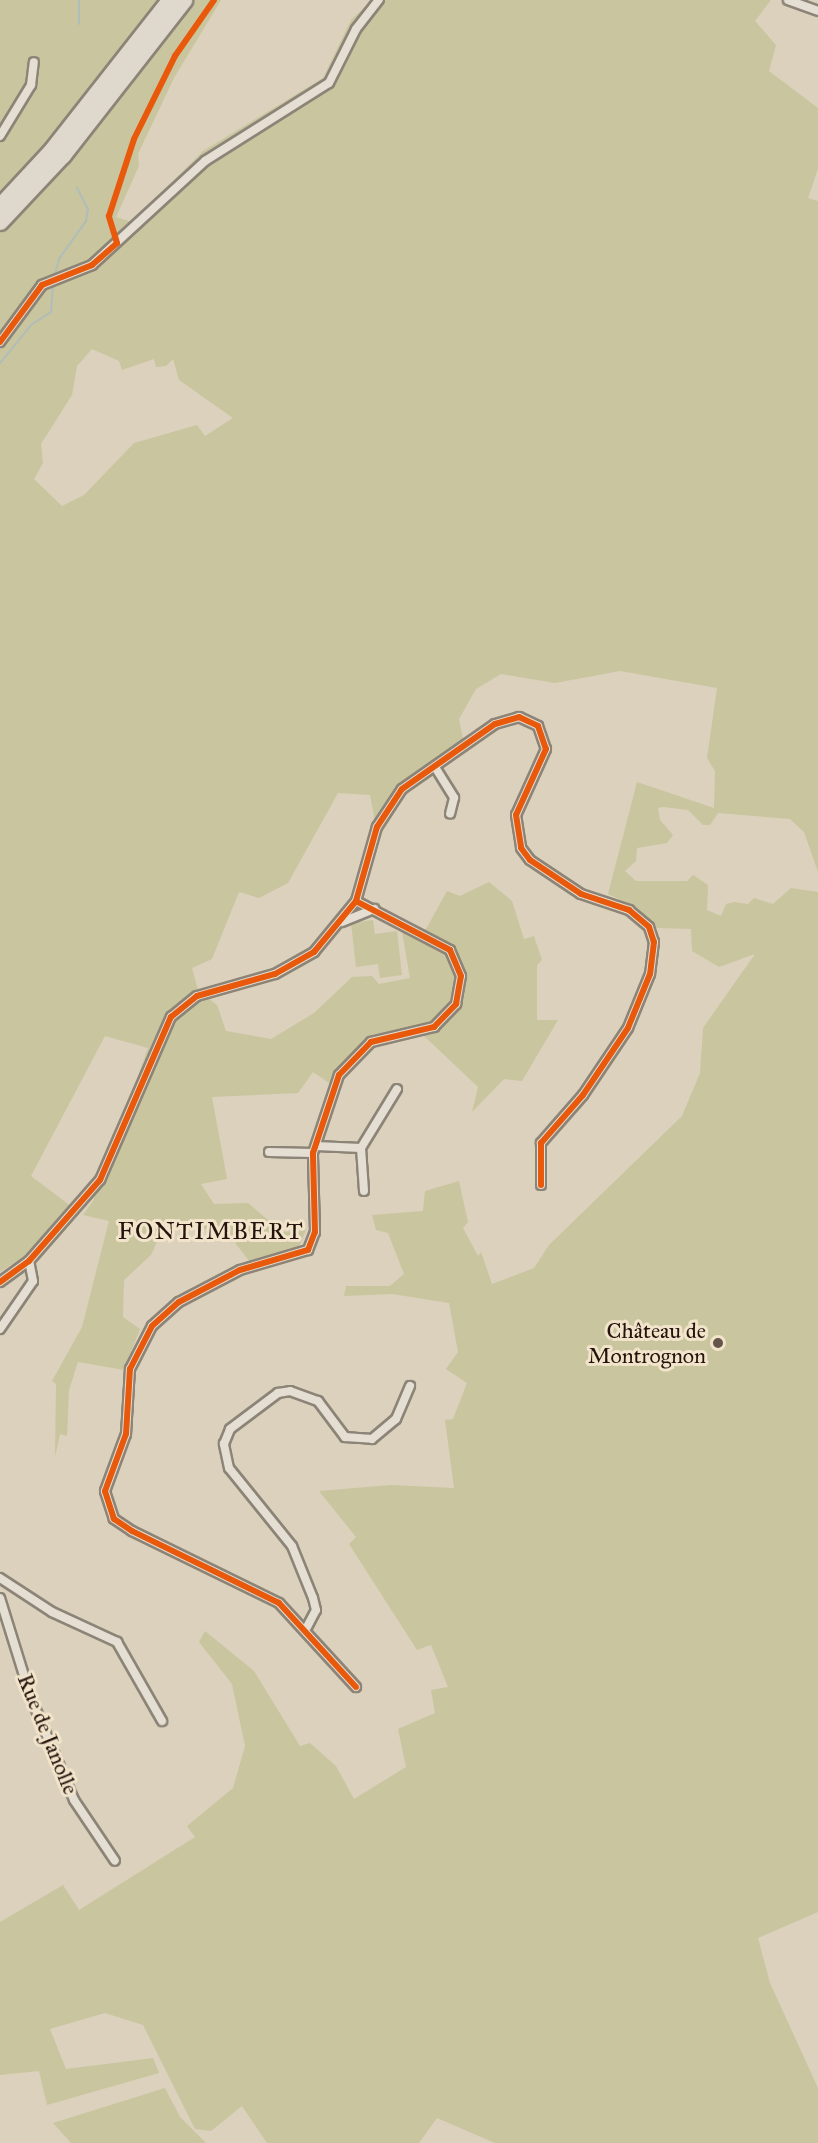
<!DOCTYPE html>
<meta charset="utf-8">
<style>
body{margin:0}
#map{position:relative;width:818px;height:2143px;overflow:hidden;background:#dcd1bc;font-family:"IM FELL Great Primer",serif}
div>[style]{position:absolute}
[style*='--x']{left:calc(var(--x)*1px);top:calc(var(--y)*1px);width:calc(var(--w)*1px);rotate:calc(var(--a)*1deg)}
.green>*{inset:0;background:#c9c59f}
.stream>*{height:2px;margin:-1px;padding:0 1px;transform-origin:1px;border-radius:1px;background:#b0bdb8}
.roads{filter:drop-shadow(2px 0 #8c8477) drop-shadow(-2px 0 #8c8477) drop-shadow(0 2px #8c8477) drop-shadow(0 -2px #8c8477)}
.street>*{height:8px;margin:-4px;padding:0 4px;transform-origin:4px;border-radius:4px;background:#e4ded3}
.highway>*{height:15px;margin:-7.5px;padding:0 7.5px;transform-origin:7.5px;border-radius:7.5px;background:#dfd8cc}
.cycleway>*{height:6px;margin:-3px;padding:0 3px;transform-origin:3px;border-radius:3px;background:#e8590c}
.dots>*{width:16px;height:16px;translate:-50% -50%;box-sizing:border-box;border:3px solid #f1e4cb;border-radius:50%}
span{translate:-50% -50%;white-space:nowrap;text-align:center;line-height:1.15;-webkit-text-stroke:6px #f1e4cb;paint-order:stroke}
.poi-label{font-size:22px;color:#24130c}
.right{translate:-100% -50%;text-align:right}
.street-label{font-size:22px;color:#24130c}
.neighbourhood-label{font-size:24px;color:#24130c;letter-spacing:1.5px}
</style>
<div id="map">
<div class="green">
<div style="clip-path:polygon(evenodd,0 0,189px 0,180px 19px,195px 0,221px 0,174px 78px,138px 154px,139px 166px,116px 217px,132px 222px,203px 151px,323px 78px,351px 20px,372px 0,771px 0,755px 21px,776px 45px,769px 71px,818px 108px,818px 169px,808px 198px,818px 201px,818px 872px,804px 832px,790px 819px,718px 813px,710px 825px,703px 825px,688px 810px,663px 807px,658px 808px,660px 820px,673px 835px,667px 843px,637px 848px,636px 861px,625px 871px,636px 881px,687px 881px,693px 875px,708px 885px,707px 910px,721px 916px,726px 904px,734px 902px,748px 904px,754px 898px,773px 904px,791px 888px,818px 892px,818px 1912px,758px 1938px,770px 1983px,818px 2088px,818px 2143px,495px 2143px,437px 2118px,419px 2143px,267px 2143px,242px 2106px,211px 2131px,195px 2129px,143px 2025px,105px 2013px,50px 2029px,66px 2069px,153px 2058px,159px 2073px,47px 2105px,39px 2071px,0 2075px,0 1922px,63px 1885px,79px 1910px,195px 1837px,187px 1826px,233px 1788px,245px 1746px,232px 1684px,199px 1642px,205px 1631px,254px 1671px,300px 1746px,310px 1743px,336px 1766px,354px 1799px,406px 1767px,398px 1729px,435px 1713px,431px 1690px,448px 1687px,431px 1645px,417px 1650px,349px 1544px,356px 1537px,319px 1491px,391px 1485px,454px 1488px,445px 1420px,453px 1419px,467px 1383px,446px 1369px,458px 1352px,449px 1303px,392px 1294px,344px 1296px,346px 1286px,390px 1286px,404px 1274px,388px 1233px,376px 1230px,372px 1215px,423px 1211px,425px 1191px,459px 1181px,468px 1222px,463px 1228px,478px 1256px,481px 1252px,492px 1284px,534px 1268px,549px 1245px,682px 1116px,700px 1073px,703px 1028px,755px 954px,719px 967px,692px 951px,691px 929px,657px 928px,638px 908px,608px 894px,637px 782px,714px 808px,715px 771px,707px 758px,717px 688px,620px 671px,555px 683px,501px 674px,476px 689px,459px 719px,463px 739px,399px 787px,375px 821px,370px 795px,338px 793px,288px 883px,259px 898px,239px 892px,212px 959px,192px 968px,198px 990px,217px 1005px,226px 1031px,271px 1039px,314px 1013px,352px 977px,372px 976px,379px 984px,410px 978px,402px 932px,426px 929px,447px 891px,460px 896px,489px 882px,512px 901px,524px 939px,534px 936px,542px 960px,537px 965px,537px 1020px,558px 1020px,522px 1081px,504px 1079px,472px 1112px,478px 1087px,422px 1034px,360px 1047px,332px 1085px,313px 1072px,298px 1093px,212px 1097px,227px 1179px,201px 1184px,214px 1204px,248px 1203px,282px 1232px,306px 1230px,298px 1249px,250px 1262px,228px 1234px,180px 1223px,163px 1228px,151px 1255px,124px 1280px,123px 1317px,140px 1329px,124px 1370px,78px 1362px,69px 1390px,67px 1436px,60px 1434px,55px 1457px,56px 1384px,52px 1381px,82px 1327px,109px 1221px,83px 1215px,93px 1201px,148px 1048px,105px 1036px,31px 1176px,72px 1207px,31px 1252px,0 1272px,0 0,92px 349px,119px 361px,122px 370px,154px 359px,156px 367px,166px 366px,173px 359px,179px 380px,233px 418px,205px 436px,197px 425px,134px 443px,84px 495px,62px 506px,34px 479px,43px 463px,41px 444px,72px 395px,77px 366px,92px 349px)"></div>
<div style="clip-path:polygon(373px 920px,375px 934px,397px 931px,402px 975px,380px 978px,378px 964px,356px 967px,351px 923px)"></div>
<div style="clip-path:polygon(165px 2088px,180px 2117px,206px 2143px,71px 2143px,53px 2123px)"></div>
</div>
<div class="stream">
<div style="--x:79;--y:24;--w:24;--a:-90"></div>
<div style="--x:54;--y:278;--w:20;--a:-75"></div>
<div style="--x:59;--y:259;--w:47;--a:-54.6"></div>
<div style="--x:86;--y:221;--w:12;--a:-81"></div>
<div style="--x:88;--y:209;--w:24;--a:-118"></div>
<div style="--x:0;--y:363;--w:50;--a:-50.6"></div>
<div style="--x:32;--y:324;--w:22;--a:-32"></div>
<div style="--x:51;--y:312;--w:28;--a:-86"></div>
</div>
<div class="roads">
<div class="street">
<div style="--x:788;--y:0;--w:32;--a:20"></div>
<div style="--x:0;--y:136;--w:60;--a:-58.7"></div>
<div style="--x:31;--y:85;--w:23;--a:-83"></div>
<div style="--x:0;--y:342;--w:71;--a:-53.6"></div>
<div style="--x:42;--y:285;--w:54;--a:-21.8"></div>
<div style="--x:92;--y:265;--w:154;--a:-42.6"></div>
<div style="--x:205;--y:161;--w:146;--a:-32.2"></div>
<div style="--x:329;--y:83;--w:60;--a:-63.4"></div>
<div style="--x:356;--y:29;--w:37;--a:-52"></div>
<div style="--x:435;--y:767;--w:36;--a:58"></div>
<div style="--x:454;--y:798;--w:16;--a:104"></div>
<div style="--x:342;--y:922;--w:35;--a:-22"></div>
<div style="--x:316;--y:1146;--w:45;--a:2.5"></div>
<div style="--x:361;--y:1148;--w:43;--a:86"></div>
<div style="--x:361;--y:1148;--w:69;--a:-58.6"></div>
<div style="--x:269;--y:1152;--w:44;--a:1.3"></div>
<div style="--x:0;--y:1282;--w:36;--a:-36"></div>
<div style="--x:29;--y:1261;--w:108;--a:-48.8"></div>
<div style="--x:100;--y:1180;--w:178;--a:-66.5"></div>
<div style="--x:171;--y:1017;--w:33;--a:-39"></div>
<div style="--x:197;--y:996;--w:81;--a:-15.8"></div>
<div style="--x:275;--y:974;--w:45;--a:-29.4"></div>
<div style="--x:314;--y:952;--w:66;--a:-50.5"></div>
<div style="--x:356;--y:901;--w:77;--a:-74.2"></div>
<div style="--x:377;--y:827;--w:45;--a:-56.7"></div>
<div style="--x:402;--y:789;--w:113;--a:-35"></div>
<div style="--x:495;--y:724;--w:25;--a:-16"></div>
<div style="--x:519;--y:717;--w:21;--a:25"></div>
<div style="--x:538;--y:726;--w:24;--a:71"></div>
<div style="--x:546;--y:749;--w:72;--a:114.4"></div>
<div style="--x:516;--y:815;--w:33;--a:81"></div>
<div style="--x:521;--y:848;--w:15;--a:53"></div>
<div style="--x:530;--y:860;--w:61;--a:33.7"></div>
<div style="--x:581;--y:894;--w:51;--a:18.4"></div>
<div style="--x:629;--y:910;--w:26;--a:40"></div>
<div style="--x:649;--y:927;--w:16;--a:72"></div>
<div style="--x:654;--y:942;--w:32;--a:97"></div>
<div style="--x:650;--y:974;--w:58;--a:112.2"></div>
<div style="--x:628;--y:1028;--w:81;--a:123.9"></div>
<div style="--x:583;--y:1095;--w:64;--a:131.2"></div>
<div style="--x:541;--y:1143;--w:42;--a:90"></div>
<div style="--x:0;--y:1329;--w:58;--a:-55.5"></div>
<div style="--x:33;--y:1281;--w:20;--a:-101"></div>
<div style="--x:0;--y:1578;--w:62;--a:33.2"></div>
<div style="--x:52;--y:1612;--w:72;--a:24.8"></div>
<div style="--x:117;--y:1642;--w:91;--a:60.3"></div>
<div style="--x:0;--y:1598;--w:105;--a:72.8"></div>
<div style="--x:31;--y:1698;--w:111;--a:67.1"></div>
<div style="--x:74;--y:1800;--w:73;--a:56.1"></div>
<div style="--x:307;--y:1627;--w:19;--a:-62"></div>
<div style="--x:316;--y:1610;--w:12;--a:-104"></div>
<div style="--x:313;--y:1598;--w:56;--a:-112"></div>
<div style="--x:292;--y:1546;--w:100;--a:-128.9"></div>
<div style="--x:229;--y:1468;--w:25;--a:-102"></div>
<div style="--x:224;--y:1444;--w:16;--a:-68"></div>
<div style="--x:230;--y:1429;--w:60;--a:-36.9"></div>
<div style="--x:278;--y:1393;--w:12;--a:-9"></div>
<div style="--x:290;--y:1391;--w:30;--a:20"></div>
<div style="--x:318;--y:1401;--w:45;--a:53.1"></div>
<div style="--x:345;--y:1437;--w:27;--a:4"></div>
<div style="--x:372;--y:1439;--w:31;--a:-40"></div>
<div style="--x:396;--y:1419;--w:36;--a:-67"></div>
<div style="--x:356;--y:1687;--w:114;--a:-132.5"></div>
<div style="--x:279;--y:1603;--w:164;--a:-153.9"></div>
<div style="--x:132;--y:1531;--w:22;--a:-146"></div>
<div style="--x:114;--y:1519;--w:29;--a:-108"></div>
<div style="--x:105;--y:1491;--w:61;--a:-69.8"></div>
<div style="--x:126;--y:1434;--w:65;--a:-86.5"></div>
<div style="--x:130;--y:1369;--w:48;--a:-62.9"></div>
<div style="--x:152;--y:1326;--w:36;--a:-42"></div>
<div style="--x:179;--y:1302;--w:69;--a:-27.7"></div>
<div style="--x:240;--y:1270;--w:71;--a:-16.4"></div>
<div style="--x:308;--y:1250;--w:19;--a:-69"></div>
<div style="--x:315;--y:1232;--w:79;--a:-91.5"></div>
<div style="--x:313;--y:1153;--w:82;--a:-71.6"></div>
<div style="--x:339;--y:1075;--w:46;--a:-45.9"></div>
<div style="--x:371;--y:1042;--w:65;--a:-13.4"></div>
<div style="--x:434;--y:1027;--w:32;--a:-46"></div>
<div style="--x:456;--y:1004;--w:28;--a:-80"></div>
<div style="--x:461;--y:976;--w:28;--a:-113"></div>
<div style="--x:450;--y:950;--w:106;--a:-152.5"></div>
</div>
<div class="highway">
<div style="--x:0;--y:205;--w:76;--a:-47.1"></div>
<div style="--x:52;--y:149;--w:189;--a:-51.9"></div>
<div style="--x:0;--y:222;--w:92;--a:-46.8"></div>
<div style="--x:63;--y:155;--w:197;--a:-52"></div>
</div>
</div>
<div class="cycleway">
<div style="--x:0;--y:342;--w:71;--a:-53.6"></div>
<div style="--x:42;--y:285;--w:54;--a:-21.8"></div>
<div style="--x:92;--y:265;--w:33;--a:-41"></div>
<div style="--x:117;--y:243;--w:28;--a:-107"></div>
<div style="--x:109;--y:216;--w:81;--a:-72"></div>
<div style="--x:134;--y:139;--w:93;--a:-63.7"></div>
<div style="--x:175;--y:56;--w:68;--a:-55.1"></div>
<div style="--x:0;--y:1282;--w:36;--a:-36"></div>
<div style="--x:29;--y:1261;--w:108;--a:-48.8"></div>
<div style="--x:100;--y:1180;--w:178;--a:-66.5"></div>
<div style="--x:171;--y:1017;--w:33;--a:-39"></div>
<div style="--x:197;--y:996;--w:81;--a:-15.8"></div>
<div style="--x:275;--y:974;--w:45;--a:-29.4"></div>
<div style="--x:314;--y:952;--w:66;--a:-50.5"></div>
<div style="--x:356;--y:901;--w:77;--a:-74.2"></div>
<div style="--x:377;--y:827;--w:45;--a:-56.7"></div>
<div style="--x:402;--y:789;--w:113;--a:-35"></div>
<div style="--x:495;--y:724;--w:25;--a:-16"></div>
<div style="--x:519;--y:717;--w:21;--a:25"></div>
<div style="--x:538;--y:726;--w:24;--a:71"></div>
<div style="--x:546;--y:749;--w:72;--a:114.4"></div>
<div style="--x:516;--y:815;--w:33;--a:81"></div>
<div style="--x:521;--y:848;--w:15;--a:53"></div>
<div style="--x:530;--y:860;--w:61;--a:33.7"></div>
<div style="--x:581;--y:894;--w:51;--a:18.4"></div>
<div style="--x:629;--y:910;--w:26;--a:40"></div>
<div style="--x:649;--y:927;--w:16;--a:72"></div>
<div style="--x:654;--y:942;--w:32;--a:97"></div>
<div style="--x:650;--y:974;--w:58;--a:112.2"></div>
<div style="--x:628;--y:1028;--w:81;--a:123.9"></div>
<div style="--x:583;--y:1095;--w:64;--a:131.2"></div>
<div style="--x:541;--y:1143;--w:42;--a:90"></div>
<div style="--x:356;--y:1687;--w:114;--a:-132.5"></div>
<div style="--x:279;--y:1603;--w:164;--a:-153.9"></div>
<div style="--x:132;--y:1531;--w:22;--a:-146"></div>
<div style="--x:114;--y:1519;--w:29;--a:-108"></div>
<div style="--x:105;--y:1491;--w:61;--a:-69.8"></div>
<div style="--x:126;--y:1434;--w:65;--a:-86.5"></div>
<div style="--x:130;--y:1369;--w:48;--a:-62.9"></div>
<div style="--x:152;--y:1326;--w:36;--a:-42"></div>
<div style="--x:179;--y:1302;--w:69;--a:-27.7"></div>
<div style="--x:240;--y:1270;--w:71;--a:-16.4"></div>
<div style="--x:308;--y:1250;--w:19;--a:-69"></div>
<div style="--x:315;--y:1232;--w:79;--a:-91.5"></div>
<div style="--x:313;--y:1153;--w:82;--a:-71.6"></div>
<div style="--x:339;--y:1075;--w:46;--a:-45.9"></div>
<div style="--x:371;--y:1042;--w:65;--a:-13.4"></div>
<div style="--x:434;--y:1027;--w:32;--a:-46"></div>
<div style="--x:456;--y:1004;--w:28;--a:-80"></div>
<div style="--x:461;--y:976;--w:28;--a:-113"></div>
<div style="--x:450;--y:950;--w:106;--a:-152.5"></div>
</div>
<div class="dots">
<div style="left:718px;top:1343px;background:#64564a"></div>
</div>
<div class="poi-label">
<span class="right" style="left:706px;top:1343px">Château de<br>Montrognon</span>
</div>
<div class="street-label">
<span style="left:48px;top:1734px;rotate:68deg">Rue de Janolle</span>
</div>
<div class="neighbourhood-label">
<span style="left:211px;top:1232px">FONTIMBERT</span>
</div>
</div>
